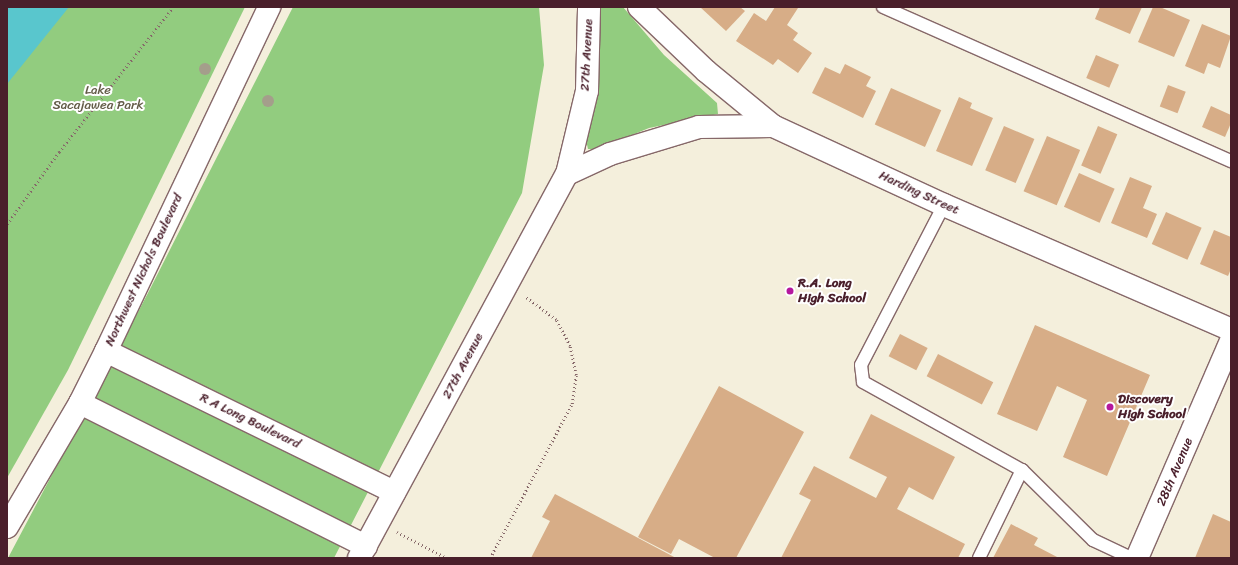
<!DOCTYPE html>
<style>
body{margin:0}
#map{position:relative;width:1238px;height:565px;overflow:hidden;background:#f4efdc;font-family:Sriracha,sans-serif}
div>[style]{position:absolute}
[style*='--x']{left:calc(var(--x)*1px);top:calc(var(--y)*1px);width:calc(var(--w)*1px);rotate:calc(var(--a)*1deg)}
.green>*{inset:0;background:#92cc7f}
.water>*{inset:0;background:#59c6cd}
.building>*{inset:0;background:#d7ad87;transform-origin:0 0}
.path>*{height:2.5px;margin-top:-1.25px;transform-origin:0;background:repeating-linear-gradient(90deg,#866869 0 1px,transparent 0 4px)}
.roads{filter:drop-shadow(1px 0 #866869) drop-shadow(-1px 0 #866869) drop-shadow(0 1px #866869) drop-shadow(0 -1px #866869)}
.service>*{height:12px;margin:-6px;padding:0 6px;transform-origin:6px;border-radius:6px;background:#fff}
.minor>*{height:22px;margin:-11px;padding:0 11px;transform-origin:11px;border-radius:11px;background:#fff}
.secondary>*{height:22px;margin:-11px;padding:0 11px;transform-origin:11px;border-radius:11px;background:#fff}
.trees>*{width:12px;height:12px;margin:-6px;border-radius:50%;background:#a49e8b}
.dots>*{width:11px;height:11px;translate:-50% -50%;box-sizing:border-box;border:2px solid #fff;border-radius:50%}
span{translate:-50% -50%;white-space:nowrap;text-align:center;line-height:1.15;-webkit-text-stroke:4px #fff;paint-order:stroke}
.street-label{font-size:13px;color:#4a1f2b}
.park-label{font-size:13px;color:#635c48}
.poi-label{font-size:13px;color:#4a1f2b;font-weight:700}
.left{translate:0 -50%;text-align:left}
.frame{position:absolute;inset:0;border:8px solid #4a1f2b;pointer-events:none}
</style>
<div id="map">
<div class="green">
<div style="clip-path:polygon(7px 7px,245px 7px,68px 370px,7px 478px)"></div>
<div style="clip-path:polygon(293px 7px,539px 7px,544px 65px,522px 193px,334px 558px,8px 558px,148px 293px)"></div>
<div style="clip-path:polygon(597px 7px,623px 7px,664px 55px,717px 103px,718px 114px,649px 128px,598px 149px,588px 149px,586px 140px)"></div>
</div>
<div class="water">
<div style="clip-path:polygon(7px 7px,69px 7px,7px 84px)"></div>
</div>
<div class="building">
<div style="clip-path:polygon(700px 7px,740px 7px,745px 11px,726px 31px)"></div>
<div style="clip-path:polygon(775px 7px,798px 8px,787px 25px,798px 33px,793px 40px,812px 53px,798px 73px,778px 59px,773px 65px,736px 41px,754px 13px,766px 21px)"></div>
<div style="clip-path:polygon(1100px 7px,1142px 7px,1130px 34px,1095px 19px)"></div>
<div style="clip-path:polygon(1153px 7px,1160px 7px,1190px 20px,1174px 57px,1138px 42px)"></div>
<div style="clip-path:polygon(1202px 24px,1231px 36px,1220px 68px,1208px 63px,1204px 74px,1185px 66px)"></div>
<div style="left:1096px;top:55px;width:25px;height:25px;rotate:23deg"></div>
<div style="clip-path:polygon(845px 64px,871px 77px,866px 86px,876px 91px,863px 118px,812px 93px,825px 67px,840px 74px)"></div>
<div style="left:1168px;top:85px;width:19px;height:23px;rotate:21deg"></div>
<div style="left:891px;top:88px;width:55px;height:40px;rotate:24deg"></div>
<div style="clip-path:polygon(959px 97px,972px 103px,970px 108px,993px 118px,972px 166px,936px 151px)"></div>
<div style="clip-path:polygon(1211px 106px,1231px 115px,1231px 123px,1225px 137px,1202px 127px)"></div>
<div style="left:1004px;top:126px;width:33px;height:48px;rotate:23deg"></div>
<div style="left:1098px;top:126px;width:21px;height:43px;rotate:23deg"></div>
<div style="left:1047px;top:136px;width:36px;height:60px;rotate:23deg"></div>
<div style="left:1079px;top:173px;width:39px;height:37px;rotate:24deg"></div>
<div style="clip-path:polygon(1130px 177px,1152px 186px,1143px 208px,1157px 214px,1147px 238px,1111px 223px)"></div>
<div style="left:1166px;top:212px;width:39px;height:35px;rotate:24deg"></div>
<div style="clip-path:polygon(1214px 230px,1231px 237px,1231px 269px,1228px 276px,1200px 264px)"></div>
<div style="clip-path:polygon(1035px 325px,1150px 375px,1107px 476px,1063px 457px,1087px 400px,1057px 386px,1037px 431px,997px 414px)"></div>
<div style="left:900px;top:334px;width:31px;height:25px;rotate:27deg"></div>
<div style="left:938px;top:354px;width:62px;height:25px;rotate:27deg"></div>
<div style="clip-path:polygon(719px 386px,804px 432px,736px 558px,715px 558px,679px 539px,671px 554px,638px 537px)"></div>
<div style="clip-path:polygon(871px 414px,955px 457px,933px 500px,909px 487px,897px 509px,965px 544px,958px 558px,781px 558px,811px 500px,799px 494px,814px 466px,876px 498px,887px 477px,849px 458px)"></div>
<div style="clip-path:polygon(555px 494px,676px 558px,531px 558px,550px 521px,542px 517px)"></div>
<div style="clip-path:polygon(1213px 514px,1231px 522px,1231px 558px,1195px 558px)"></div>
<div style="clip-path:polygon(1011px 524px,1038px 538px,1034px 545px,1059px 558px,993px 558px)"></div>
</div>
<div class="path">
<div style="--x:7;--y:224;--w:89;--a:-54.2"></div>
<div style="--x:59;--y:152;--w:184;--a:-51.8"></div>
<div style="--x:397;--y:532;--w:56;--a:27.5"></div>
<div style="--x:490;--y:558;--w:174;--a:-62"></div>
<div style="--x:572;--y:404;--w:29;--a:-82"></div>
<div style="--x:576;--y:375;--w:30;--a:-102"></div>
<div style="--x:570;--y:346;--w:30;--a:-118"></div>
<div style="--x:556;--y:320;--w:39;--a:-143"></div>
</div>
<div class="roads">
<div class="service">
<div style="--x:883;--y:7;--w:381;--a:23.9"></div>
<div style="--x:944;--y:205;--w:180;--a:117.4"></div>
<div style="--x:861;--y:365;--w:17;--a:83"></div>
<div style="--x:863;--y:382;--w:182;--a:29"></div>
<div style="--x:1022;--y:470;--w:100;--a:44.6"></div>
<div style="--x:1093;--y:540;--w:42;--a:25.3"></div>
<div style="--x:979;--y:558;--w:98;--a:-64"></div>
</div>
<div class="minor">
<div style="--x:639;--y:7;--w:93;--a:43.7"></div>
<div style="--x:706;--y:71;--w:87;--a:39.4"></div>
<div style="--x:773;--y:126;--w:188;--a:24.8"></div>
<div style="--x:944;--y:205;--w:313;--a:23.5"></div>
<div style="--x:567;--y:174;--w:85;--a:-76.5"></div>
<div style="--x:587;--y:91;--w:84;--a:-88.6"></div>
<div style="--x:106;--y:351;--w:321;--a:26.1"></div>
<div style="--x:80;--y:403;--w:320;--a:26.6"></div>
<div style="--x:359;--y:558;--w:437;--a:-61.6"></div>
<div style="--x:567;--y:174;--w:47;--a:-24.9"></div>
<div style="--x:610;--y:154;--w:93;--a:-16.9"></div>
<div style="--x:699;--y:127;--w:74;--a:-0.8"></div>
<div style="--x:1137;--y:558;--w:236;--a:-66.6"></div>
</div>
<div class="secondary">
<div style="--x:7;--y:527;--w:144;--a:-59.5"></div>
<div style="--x:80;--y:403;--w:58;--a:-63.4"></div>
<div style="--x:106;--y:351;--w:381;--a:-64.6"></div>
</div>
</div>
<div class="trees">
<div style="left:205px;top:69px"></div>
<div style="left:268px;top:101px"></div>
</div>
<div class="dots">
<div style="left:790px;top:291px;background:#b5179e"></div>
<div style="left:1110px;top:407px;background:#b5179e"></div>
</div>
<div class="street-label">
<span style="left:587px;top:55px;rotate:-87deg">27th Avenue</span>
<span style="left:919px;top:193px;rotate:25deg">Harding Street</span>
<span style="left:144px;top:270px;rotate:-65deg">Northwest Nichols Boulevard</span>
<span style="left:463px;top:366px;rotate:-62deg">27th Avenue</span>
<span style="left:250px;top:421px;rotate:26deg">R A Long Boulevard</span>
<span style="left:1175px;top:472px;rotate:-67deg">28th Avenue</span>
</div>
<div class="park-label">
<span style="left:98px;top:98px">Lake<br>Sacajawea Park</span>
</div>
<div class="poi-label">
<span class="left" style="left:798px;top:291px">R.A. Long<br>High School</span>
<span class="left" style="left:1118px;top:407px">Discovery<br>High School</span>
</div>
<div class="frame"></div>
</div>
